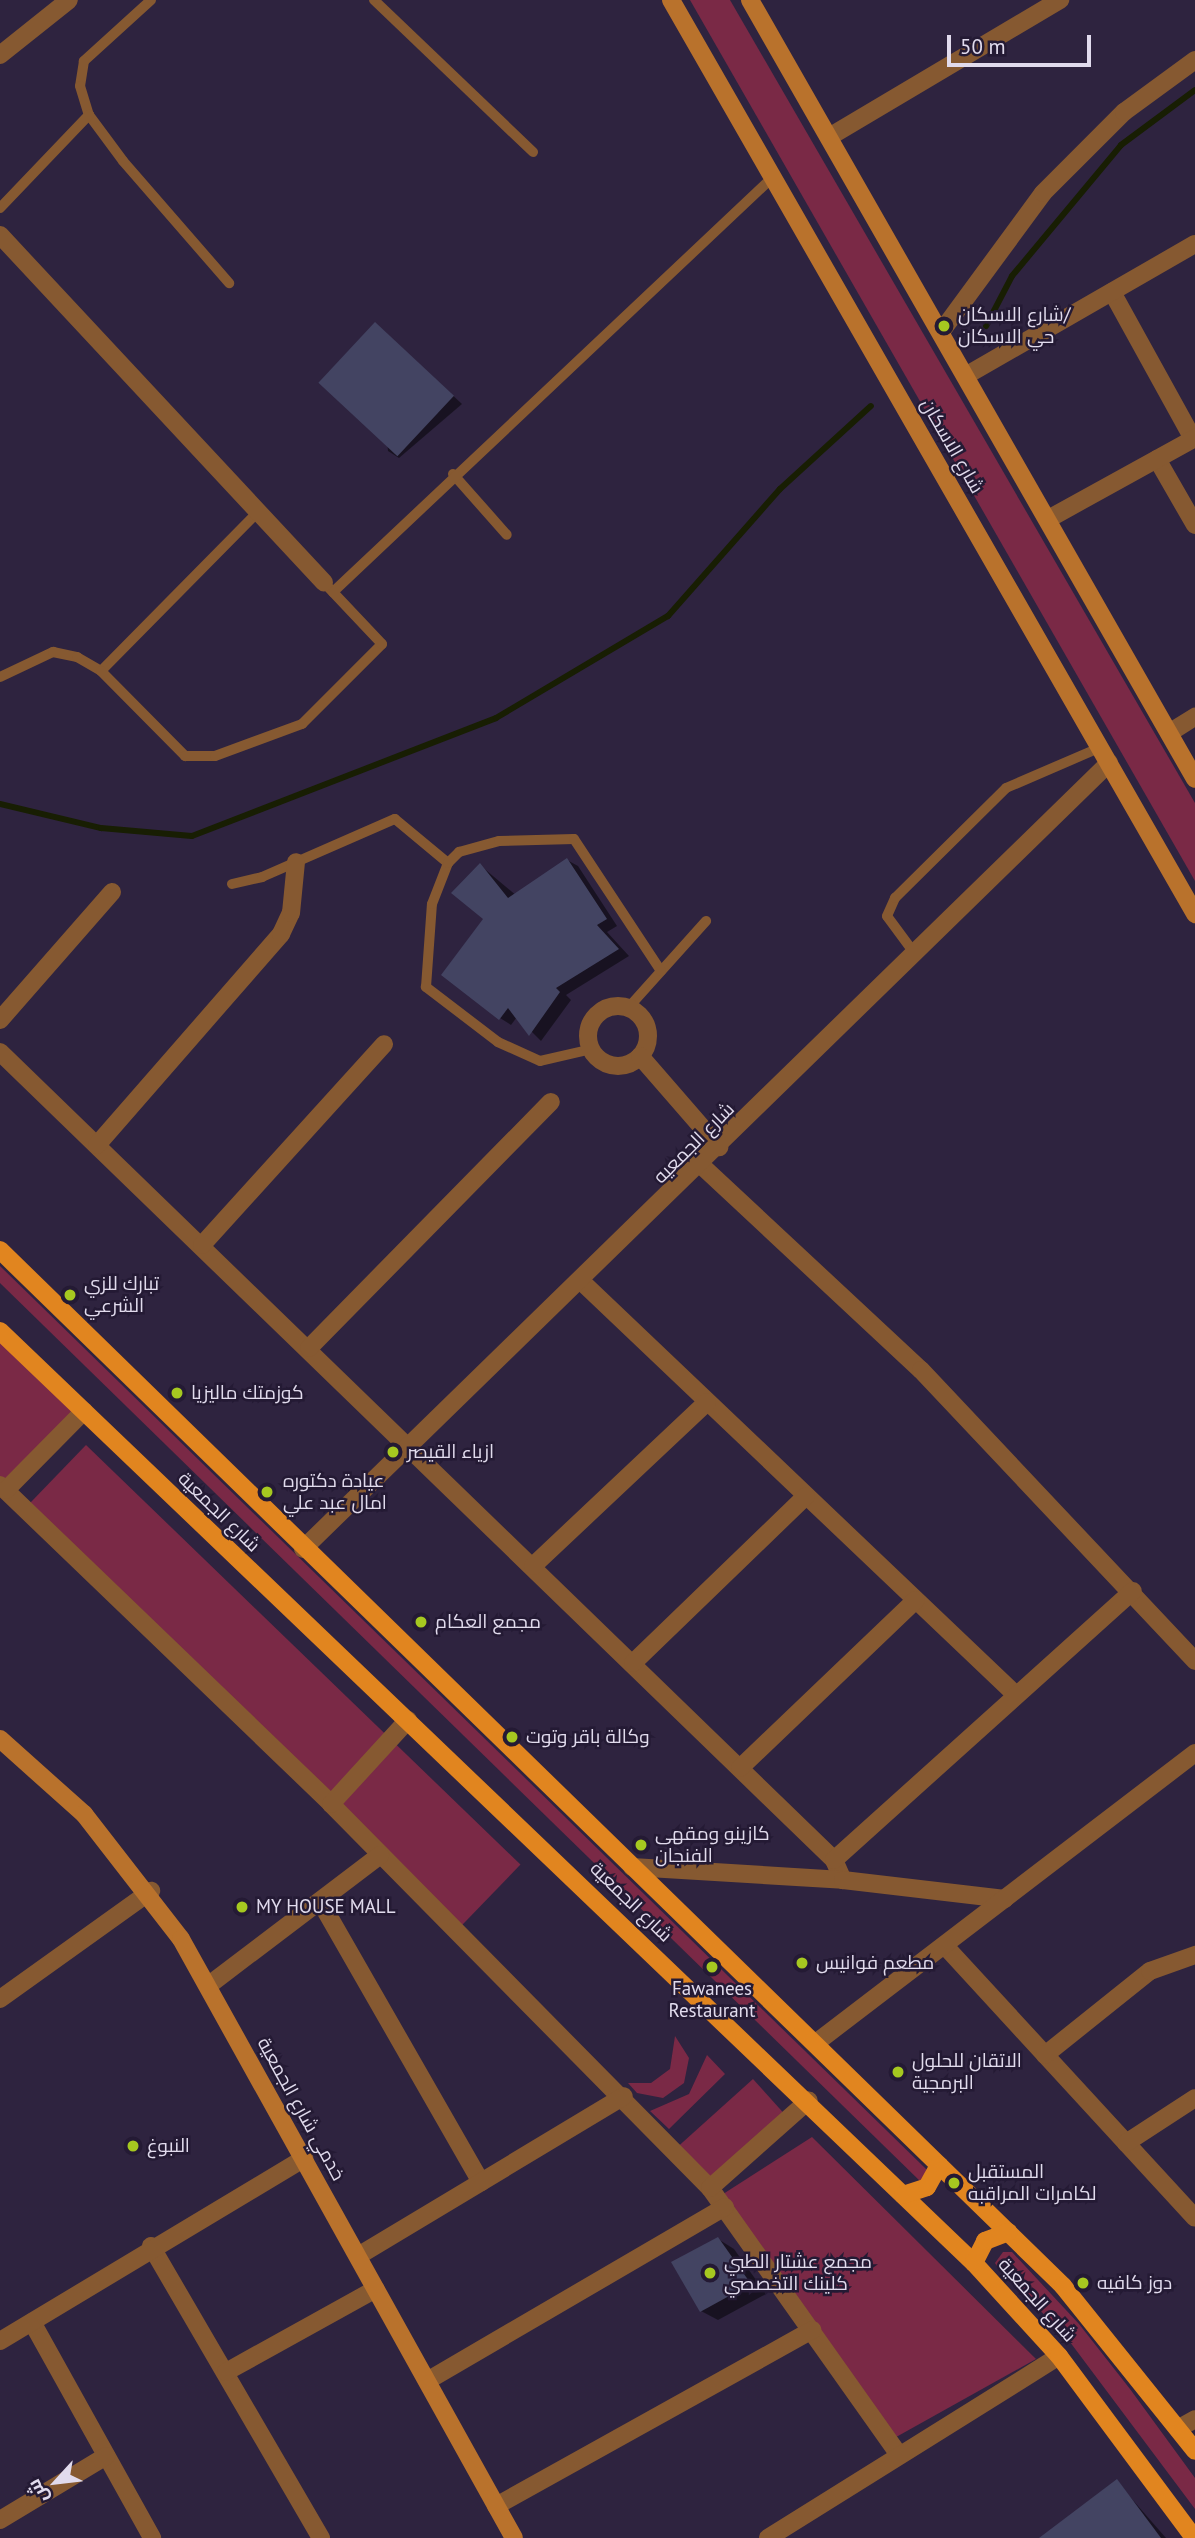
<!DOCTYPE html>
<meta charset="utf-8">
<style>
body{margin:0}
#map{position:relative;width:1195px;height:2538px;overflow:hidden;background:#2e233f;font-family:"PT Sans",Cairo,sans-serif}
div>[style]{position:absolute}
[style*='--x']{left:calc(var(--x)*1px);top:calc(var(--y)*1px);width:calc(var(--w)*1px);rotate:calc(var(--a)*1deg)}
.green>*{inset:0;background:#7a2946;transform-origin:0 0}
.shadow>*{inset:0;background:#0007}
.stream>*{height:6px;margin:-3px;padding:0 3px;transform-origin:3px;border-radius:3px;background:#181e03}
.building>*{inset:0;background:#434462;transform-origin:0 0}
.lane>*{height:10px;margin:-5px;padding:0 5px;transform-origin:5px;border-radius:5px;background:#865931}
.street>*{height:18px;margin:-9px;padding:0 9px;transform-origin:9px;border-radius:9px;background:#865931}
.street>.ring{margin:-9px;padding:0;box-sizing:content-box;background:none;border:18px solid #865931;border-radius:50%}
.secondary>*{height:18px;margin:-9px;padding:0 9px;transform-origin:9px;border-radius:9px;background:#b9722c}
.primary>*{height:18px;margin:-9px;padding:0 9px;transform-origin:9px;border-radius:9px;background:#e1851f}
.dots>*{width:19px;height:19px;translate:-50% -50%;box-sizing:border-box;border:4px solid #241a34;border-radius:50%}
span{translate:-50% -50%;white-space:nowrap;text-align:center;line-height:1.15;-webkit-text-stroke:5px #241a34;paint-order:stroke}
.poi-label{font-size:19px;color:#e1dbed}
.left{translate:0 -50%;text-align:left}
.street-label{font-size:19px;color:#e1dbed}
.north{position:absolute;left:21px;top:2447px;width:70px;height:70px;-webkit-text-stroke:5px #241a34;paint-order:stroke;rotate:243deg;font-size:19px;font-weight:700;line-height:28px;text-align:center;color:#e1dbed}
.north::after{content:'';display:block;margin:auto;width:24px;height:32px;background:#e1dbed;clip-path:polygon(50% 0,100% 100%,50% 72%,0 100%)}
.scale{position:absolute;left:947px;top:35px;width:144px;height:32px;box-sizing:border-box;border:4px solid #e1dbed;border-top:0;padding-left:9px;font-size:21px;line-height:24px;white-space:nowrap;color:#e1dbed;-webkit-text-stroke:5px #241a34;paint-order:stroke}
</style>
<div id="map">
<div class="green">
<div style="clip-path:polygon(690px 0,730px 0,1195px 803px,1195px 881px)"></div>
<div style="clip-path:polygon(0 1266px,924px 2167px,929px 2172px,922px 2183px,0 1283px)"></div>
<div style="clip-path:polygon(0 1337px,75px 1410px,0 1489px)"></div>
<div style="left:86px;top:1445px;width:604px;height:92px;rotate:44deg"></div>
<div style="clip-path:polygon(675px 2036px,689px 2058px,684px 2083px,663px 2098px,637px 2093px,628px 2083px,651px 2083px,670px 2069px)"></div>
<div style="clip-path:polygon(707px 2055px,725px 2074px,669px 2129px,650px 2111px,689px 2094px)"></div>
<div style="left:753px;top:2079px;width:47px;height:105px;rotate:48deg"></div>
<div style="clip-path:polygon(812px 2137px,1036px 2359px,889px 2441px,720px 2196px)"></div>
<div style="clip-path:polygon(1003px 2252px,1012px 2252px,1079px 2324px,1130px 2389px,1195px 2478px,1195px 2509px,1064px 2334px,1000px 2271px,995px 2263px)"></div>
</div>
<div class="shadow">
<div style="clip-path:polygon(376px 324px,462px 404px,399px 458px,388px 451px)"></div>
<div style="clip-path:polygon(567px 860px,578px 866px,617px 926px,607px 932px,629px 956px,566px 995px,571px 1000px,541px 1041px,517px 1017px,511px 1025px,500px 1018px,481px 866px,517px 896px)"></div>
<div style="clip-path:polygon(718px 2239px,734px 2249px,766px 2294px,718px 2320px,701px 2311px)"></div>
<div style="clip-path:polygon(1117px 2482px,1166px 2538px,1042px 2538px)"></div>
</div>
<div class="stream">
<div style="--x:986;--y:326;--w:56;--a:-62.5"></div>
<div style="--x:1012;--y:276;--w:170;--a:-50.2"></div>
<div style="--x:1121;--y:145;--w:92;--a:-36.6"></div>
<div style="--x:0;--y:804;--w:104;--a:13.4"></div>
<div style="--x:101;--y:828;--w:91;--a:5"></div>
<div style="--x:192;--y:836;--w:326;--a:-21.2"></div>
<div style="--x:496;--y:718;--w:200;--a:-30.7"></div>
<div style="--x:668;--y:616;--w:169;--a:-48.6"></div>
<div style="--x:780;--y:489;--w:123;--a:-42.4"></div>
</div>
<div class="building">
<div style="left:375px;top:322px;width:108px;height:83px;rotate:43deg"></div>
<div style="clip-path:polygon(567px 858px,607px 919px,597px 925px,619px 949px,556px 988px,560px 992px,529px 1036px,508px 1008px,499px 1020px,441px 975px,483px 919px,451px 893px,480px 863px,508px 898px)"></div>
<div style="clip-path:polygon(718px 2237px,751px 2284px,700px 2312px,671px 2262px)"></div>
<div style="clip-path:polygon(1117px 2479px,1161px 2538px,1039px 2538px)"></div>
</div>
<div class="lane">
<div style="--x:151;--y:0;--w:91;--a:137.7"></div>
<div style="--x:84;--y:61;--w:25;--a:99"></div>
<div style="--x:80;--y:86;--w:30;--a:73"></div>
<div style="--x:89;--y:115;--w:57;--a:53.5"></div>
<div style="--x:123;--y:161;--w:162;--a:49"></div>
<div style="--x:374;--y:0;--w:220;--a:43.7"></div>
<div style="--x:0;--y:208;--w:129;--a:-46.3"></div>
<div style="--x:453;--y:474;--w:81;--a:48.5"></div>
<div style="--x:333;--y:592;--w:605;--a:-43.33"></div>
<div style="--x:101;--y:671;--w:223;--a:-45.4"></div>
<div style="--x:0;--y:677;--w:59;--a:-25.3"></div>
<div style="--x:53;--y:652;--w:25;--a:12"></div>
<div style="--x:77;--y:657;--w:28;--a:30"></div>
<div style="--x:101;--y:671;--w:120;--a:45.3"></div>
<div style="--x:185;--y:756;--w:30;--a:0"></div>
<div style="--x:215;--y:756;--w:93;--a:-20.2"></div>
<div style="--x:302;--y:724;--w:113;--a:-45"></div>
<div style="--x:382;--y:644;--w:77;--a:-133.4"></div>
<div style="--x:232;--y:884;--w:31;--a:-13"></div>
<div style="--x:262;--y:877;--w:145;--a:-23.6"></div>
<div style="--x:395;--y:819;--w:69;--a:39.7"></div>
<div style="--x:915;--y:954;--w:47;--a:-126.4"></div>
<div style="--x:887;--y:916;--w:20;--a:-66"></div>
<div style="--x:895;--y:898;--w:156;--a:-44.7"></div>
<div style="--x:1006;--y:788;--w:103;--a:-23.3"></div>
<div style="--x:628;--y:1008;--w:117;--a:-48.1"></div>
<div style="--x:592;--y:1049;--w:53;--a:167"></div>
<div style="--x:540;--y:1061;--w:46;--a:-155.7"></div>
<div style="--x:498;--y:1042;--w:91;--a:-142.6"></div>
<div style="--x:426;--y:987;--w:83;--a:-85.9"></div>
<div style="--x:432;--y:904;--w:44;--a:-68.7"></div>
<div style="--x:448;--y:863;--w:16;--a:-45"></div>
<div style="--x:459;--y:852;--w:41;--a:-15.4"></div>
<div style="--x:499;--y:841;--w:75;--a:-1.5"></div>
<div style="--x:574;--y:839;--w:158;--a:56.6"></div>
</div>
<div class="street">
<div style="--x:0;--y:55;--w:88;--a:-38.6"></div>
<div style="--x:829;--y:137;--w:269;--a:-30.7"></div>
<div style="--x:0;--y:235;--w:475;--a:47"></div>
<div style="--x:1112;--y:292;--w:168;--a:61.1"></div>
<div style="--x:941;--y:332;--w:172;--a:-53.7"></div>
<div style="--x:1043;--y:193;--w:115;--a:-45"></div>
<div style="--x:1124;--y:112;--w:88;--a:-36.2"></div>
<div style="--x:967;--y:375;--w:263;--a:-29.9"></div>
<div style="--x:1157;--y:459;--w:76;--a:60.1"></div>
<div style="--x:1050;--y:518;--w:166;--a:-28.9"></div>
<div style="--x:1169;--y:733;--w:31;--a:-32"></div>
<div class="ring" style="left:588px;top:1006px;width:42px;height:42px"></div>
<div style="--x:0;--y:1020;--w:170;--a:-48.8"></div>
<div style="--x:0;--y:1052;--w:1161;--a:44.09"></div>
<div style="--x:834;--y:1860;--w:22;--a:66"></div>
<div style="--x:640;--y:1056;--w:121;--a:49"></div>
<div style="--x:97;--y:1145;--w:280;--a:-48.9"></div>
<div style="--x:281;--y:934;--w:23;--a:-65"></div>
<div style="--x:291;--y:913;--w:51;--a:-84.4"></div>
<div style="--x:702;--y:1166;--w:299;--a:43"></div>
<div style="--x:921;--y:1370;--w:400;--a:46.7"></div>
<div style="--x:202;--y:1245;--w:271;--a:-47.8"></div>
<div style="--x:582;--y:1282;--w:598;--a:43.58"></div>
<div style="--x:309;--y:1348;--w:345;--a:-45.5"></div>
<div style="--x:0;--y:1485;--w:460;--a:43.9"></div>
<div style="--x:331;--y:1804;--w:540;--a:45.38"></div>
<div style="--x:710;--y:2188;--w:326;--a:54.7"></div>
<div style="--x:6;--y:1490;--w:111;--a:-45.4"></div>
<div style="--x:303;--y:1549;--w:1126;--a:-44.28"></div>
<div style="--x:533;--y:1566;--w:239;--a:-43.3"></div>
<div style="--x:633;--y:1663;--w:240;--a:-44"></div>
<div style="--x:740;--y:1768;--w:243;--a:-43.7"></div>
<div style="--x:331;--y:1804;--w:114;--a:-47.5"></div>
<div style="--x:834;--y:1860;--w:402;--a:-42"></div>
<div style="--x:632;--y:1867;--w:211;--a:3.5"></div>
<div style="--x:843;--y:1880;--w:163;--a:6.7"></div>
<div style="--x:320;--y:1901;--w:324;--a:60.2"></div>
<div style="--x:945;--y:1946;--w:369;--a:47.4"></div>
<div style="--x:209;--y:1985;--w:215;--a:-37.2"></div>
<div style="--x:0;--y:1999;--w:186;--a:-35.6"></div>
<div style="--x:817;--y:2042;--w:476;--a:-37.4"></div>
<div style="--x:1045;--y:2055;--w:134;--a:-38.7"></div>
<div style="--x:1150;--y:1971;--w:48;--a:-19.6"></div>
<div style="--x:1126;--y:2143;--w:82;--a:-33.1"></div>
<div style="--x:710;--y:2188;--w:132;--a:-41.6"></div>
<div style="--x:151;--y:2246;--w:338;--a:59.8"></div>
<div style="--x:358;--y:2256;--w:310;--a:-31"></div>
<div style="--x:32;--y:2322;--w:247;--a:60.9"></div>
<div style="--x:0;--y:2341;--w:355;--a:-31"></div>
<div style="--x:226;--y:2372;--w:171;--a:-29"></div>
<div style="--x:427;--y:2381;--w:345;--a:-30.3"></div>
<div style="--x:1179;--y:2428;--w:18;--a:-29"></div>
<div style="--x:496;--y:2506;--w:362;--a:-29.1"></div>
<div style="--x:0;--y:2520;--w:124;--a:-31.1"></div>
<div style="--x:768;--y:2538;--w:343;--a:-32"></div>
</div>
<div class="secondary">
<div style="--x:671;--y:0;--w:1054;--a:60.17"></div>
<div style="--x:750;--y:0;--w:897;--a:60.26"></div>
<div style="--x:0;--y:1739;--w:113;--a:41.8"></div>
<div style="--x:84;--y:1814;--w:158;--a:52.2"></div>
<div style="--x:181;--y:1939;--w:685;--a:60.93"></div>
</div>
<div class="primary">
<div style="--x:0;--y:1250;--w:1484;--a:44.26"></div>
<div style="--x:1063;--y:2286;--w:211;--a:51.3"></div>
<div style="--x:0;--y:1331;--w:1348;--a:43.74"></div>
<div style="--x:974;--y:2263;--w:126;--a:47.6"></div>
<div style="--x:1059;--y:2356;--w:227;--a:53.4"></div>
<div style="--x:903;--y:2195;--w:25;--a:-18"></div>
<div style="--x:927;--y:2187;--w:25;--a:-61"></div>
<div style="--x:974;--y:2263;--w:25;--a:-63"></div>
<div style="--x:985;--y:2241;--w:25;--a:-21"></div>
</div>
<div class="dots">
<div style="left:944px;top:326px;background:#a6c820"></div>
<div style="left:70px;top:1295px;background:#a6c820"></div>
<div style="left:177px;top:1393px;background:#a6c820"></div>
<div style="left:393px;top:1452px;background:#a6c820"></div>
<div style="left:267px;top:1492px;background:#a6c820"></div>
<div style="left:421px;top:1622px;background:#a6c820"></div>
<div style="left:512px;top:1737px;background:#a6c820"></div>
<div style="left:641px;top:1845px;background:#a6c820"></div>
<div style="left:242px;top:1907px;background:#a6c820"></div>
<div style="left:802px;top:1963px;background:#a6c820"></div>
<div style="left:712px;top:1967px;background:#a6c820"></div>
<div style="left:898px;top:2072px;background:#a6c820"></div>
<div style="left:133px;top:2146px;background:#a6c820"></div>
<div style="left:954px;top:2183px;background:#a6c820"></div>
<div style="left:710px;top:2273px;background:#a6c820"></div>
<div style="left:1083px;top:2283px;background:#a6c820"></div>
</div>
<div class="poi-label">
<span class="left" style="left:958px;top:326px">شارع الاسكان/<br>حي الاسكان</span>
<span class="left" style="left:84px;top:1295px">تبارك للزي<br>الشرعي</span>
<span class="left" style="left:191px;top:1393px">كوزمتك ماليزيا</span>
<span class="left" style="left:407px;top:1452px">ازياء القيصر</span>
<span class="left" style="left:283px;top:1492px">عيادة دكتوره<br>امال عبد علي</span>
<span class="left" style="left:435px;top:1622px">مجمع العكام</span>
<span class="left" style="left:526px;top:1737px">وكالة باقر وتوت</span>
<span class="left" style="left:655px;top:1845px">كازينو ومقهى<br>الفنجان</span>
<span class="left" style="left:256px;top:1907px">MY HOUSE MALL</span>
<span class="left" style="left:816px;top:1963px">مطعم فوانيس</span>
<span style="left:712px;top:2000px">Fawanees<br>Restaurant</span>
<span class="left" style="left:912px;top:2072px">الاتقان للحلول<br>البرمجية</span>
<span class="left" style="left:147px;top:2146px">النبوغ</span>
<span class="left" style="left:968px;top:2183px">المستقبل<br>لكامرات المراقبه</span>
<span class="left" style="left:724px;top:2273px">مجمع عشتار الطبي<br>كلينك التخصصي</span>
<span class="left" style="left:1097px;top:2283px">دوز كافيه</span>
</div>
<div class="street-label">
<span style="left:952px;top:446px;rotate:60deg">شارع الاسكان</span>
<span style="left:694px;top:1143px;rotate:-45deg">شارع الجمعيه</span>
<span style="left:219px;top:1512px;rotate:44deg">شارع الجمعية</span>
<span style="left:631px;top:1902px;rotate:44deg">شارع الجمعية</span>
<span style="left:301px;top:2109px;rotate:61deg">خدمي شارع الجمعية</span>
<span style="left:1037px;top:2300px;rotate:48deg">شارع الجمعية</span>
</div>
<div class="north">ش</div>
<div class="scale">50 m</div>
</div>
